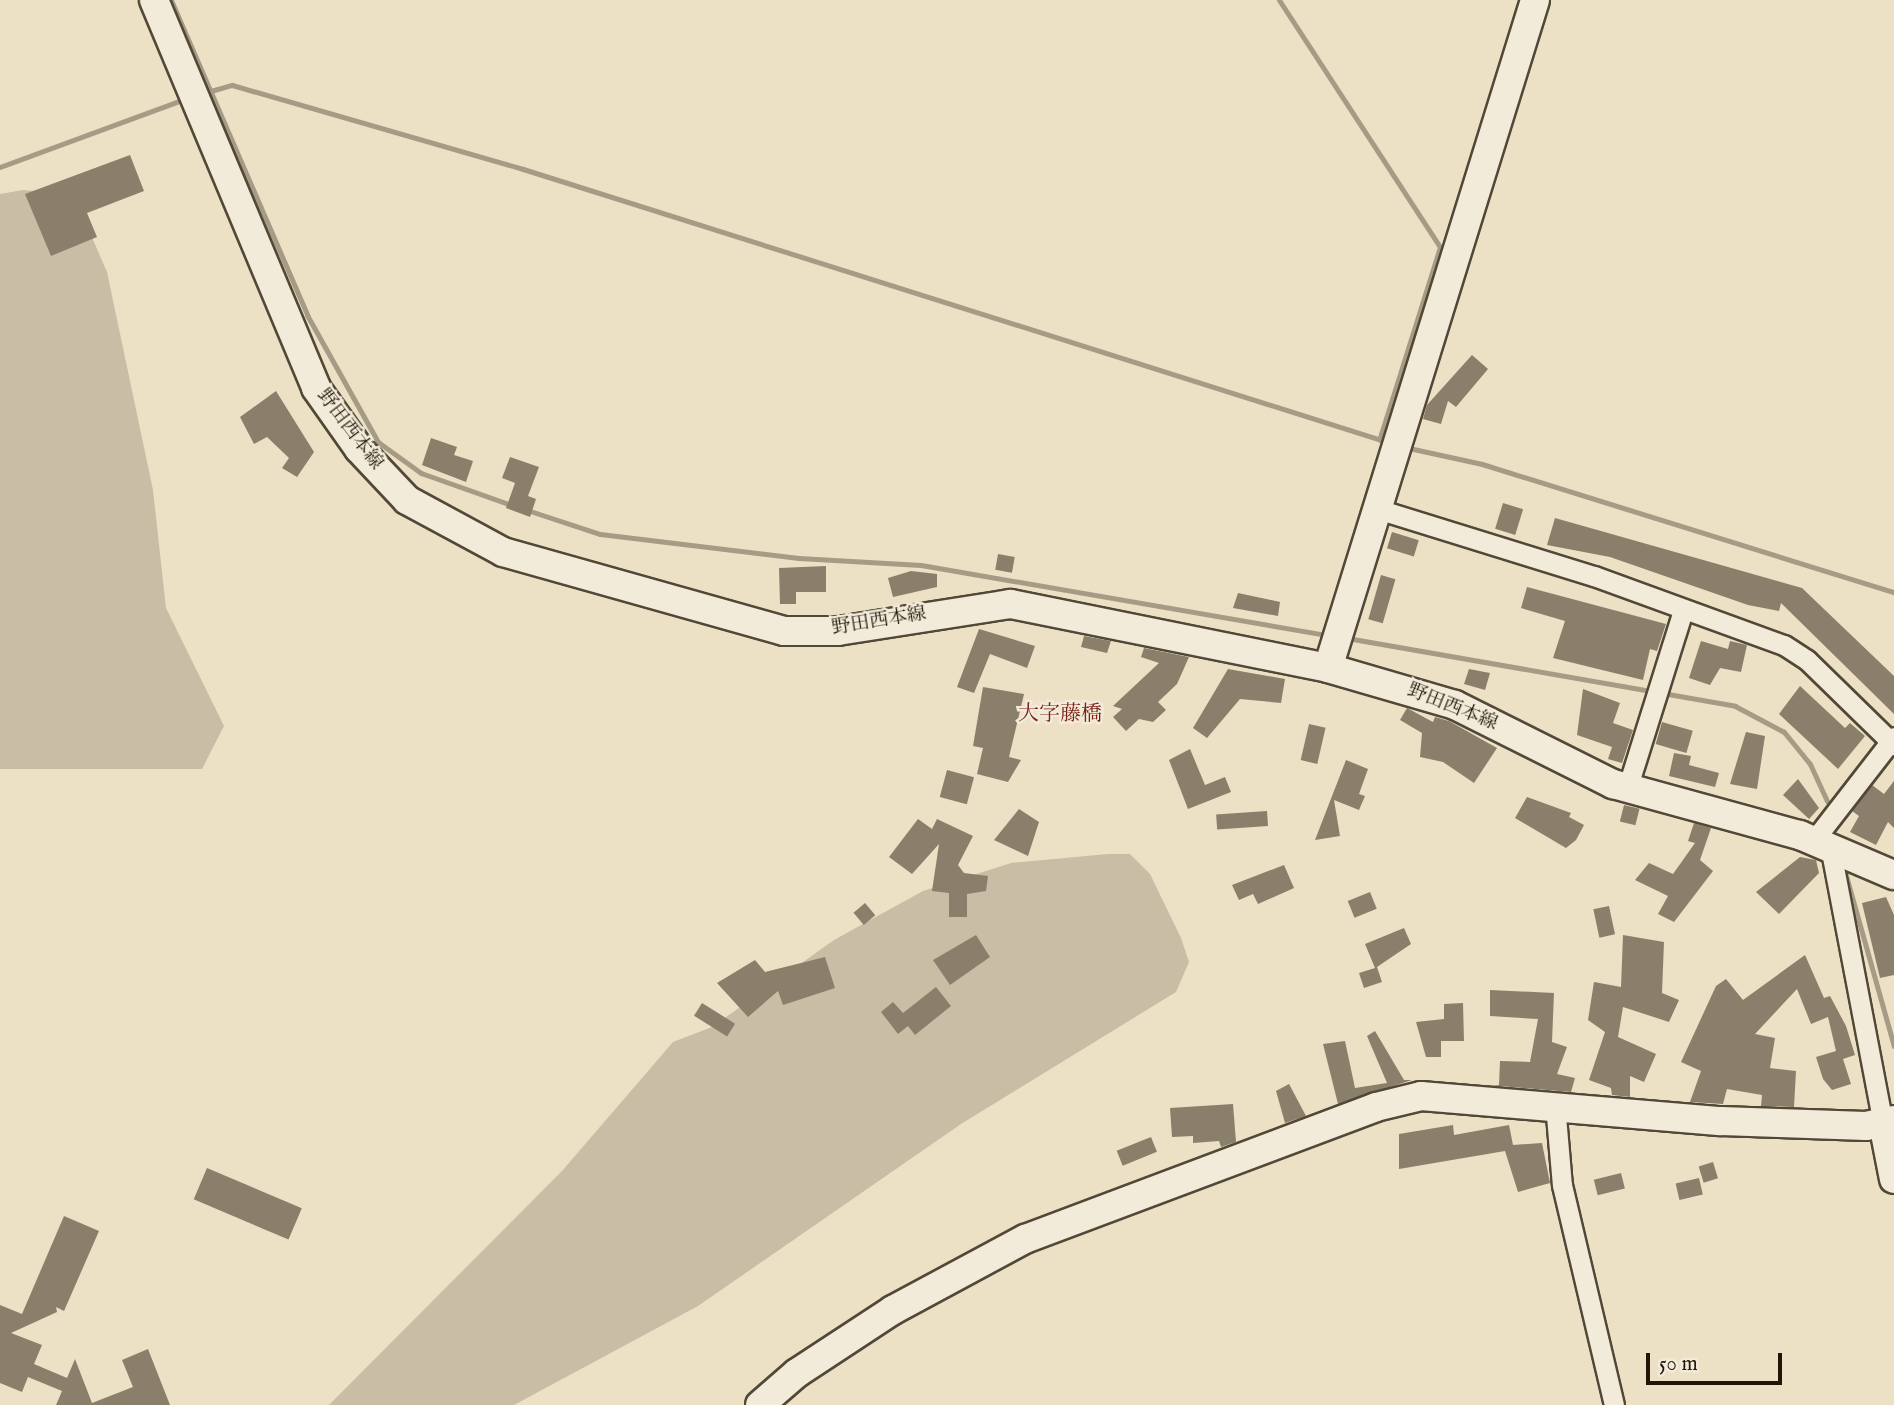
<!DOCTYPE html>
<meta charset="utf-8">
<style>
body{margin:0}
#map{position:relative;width:1894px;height:1405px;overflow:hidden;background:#ece0c5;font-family:"IM FELL English","Noto Serif JP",serif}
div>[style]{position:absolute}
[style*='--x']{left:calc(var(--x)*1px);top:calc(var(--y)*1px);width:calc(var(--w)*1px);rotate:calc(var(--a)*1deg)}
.green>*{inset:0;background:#c9bea5}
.stream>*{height:5px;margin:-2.5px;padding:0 2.5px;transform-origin:2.5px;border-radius:2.5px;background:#a69b85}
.building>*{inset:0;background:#8a7f6a;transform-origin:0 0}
.roads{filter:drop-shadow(2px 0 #524837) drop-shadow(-2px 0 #524837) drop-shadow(0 2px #524837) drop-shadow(0 -2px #524837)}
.street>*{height:19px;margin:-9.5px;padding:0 9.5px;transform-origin:9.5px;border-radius:9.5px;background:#f3ebd9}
.secondary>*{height:28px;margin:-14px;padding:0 14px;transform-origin:14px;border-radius:14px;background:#f3ebd9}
span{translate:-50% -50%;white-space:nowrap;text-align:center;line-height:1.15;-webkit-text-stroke:5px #f3ebd9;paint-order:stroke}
.street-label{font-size:19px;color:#1f1608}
.neighbourhood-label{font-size:21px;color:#7a1f14}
.scale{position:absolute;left:1646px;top:1353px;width:136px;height:32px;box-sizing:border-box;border:4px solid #1f1608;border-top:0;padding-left:9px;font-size:21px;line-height:24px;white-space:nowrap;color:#1f1608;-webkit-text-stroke:5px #f3ebd9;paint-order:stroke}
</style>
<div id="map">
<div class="green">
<div style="clip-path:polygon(23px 190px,47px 192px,91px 235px,107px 272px,153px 490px,166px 608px,224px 726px,202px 769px,0 769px,0 194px)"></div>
<div style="clip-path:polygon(1108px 854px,1130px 854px,1150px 874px,1181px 938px,1189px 962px,1176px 992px,961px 1124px,698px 1306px,514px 1405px,329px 1405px,562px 1171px,673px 1042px,712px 1027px,834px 940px,923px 891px,1011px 863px)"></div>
</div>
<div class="stream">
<div style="--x:171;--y:0;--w:343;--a:66.6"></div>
<div style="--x:307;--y:315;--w:145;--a:60.8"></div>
<div style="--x:378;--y:442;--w:53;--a:35.8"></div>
<div style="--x:421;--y:473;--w:99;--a:19.5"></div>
<div style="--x:1279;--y:0;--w:295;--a:56.9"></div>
<div style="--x:1440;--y:247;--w:202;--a:107.5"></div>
<div style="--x:207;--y:92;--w:26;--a:-16"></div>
<div style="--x:232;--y:85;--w:303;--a:16.1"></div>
<div style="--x:523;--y:169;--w:907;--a:17.52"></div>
<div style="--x:0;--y:167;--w:200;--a:-20.2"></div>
<div style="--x:1404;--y:447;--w:80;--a:12.3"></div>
<div style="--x:1482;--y:464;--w:431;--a:17.3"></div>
<div style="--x:527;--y:510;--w:77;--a:18.2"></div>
<div style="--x:600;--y:534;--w:200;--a:6.9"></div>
<div style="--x:799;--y:558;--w:122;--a:3.3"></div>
<div style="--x:921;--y:565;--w:415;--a:9.8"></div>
<div style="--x:1347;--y:638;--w:394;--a:9.9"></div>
<div style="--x:1735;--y:706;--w:55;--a:28"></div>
<div style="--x:1784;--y:732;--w:41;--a:50.9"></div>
<div style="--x:1810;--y:764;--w:41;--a:65.3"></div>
<div style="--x:1843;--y:865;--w:188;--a:74.3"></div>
</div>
<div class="building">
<div style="clip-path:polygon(130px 155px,144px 191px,87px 213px,97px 237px,51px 256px,25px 194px)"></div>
<div style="clip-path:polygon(1472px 355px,1488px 369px,1456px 407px,1448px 401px,1441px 424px,1423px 419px,1427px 405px)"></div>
<div style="clip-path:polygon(276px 391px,314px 452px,297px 477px,282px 468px,289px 458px,267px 437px,254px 444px,240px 417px)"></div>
<div style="clip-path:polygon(431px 438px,457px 447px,454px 455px,473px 461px,466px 482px,422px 465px)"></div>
<div style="clip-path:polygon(510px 457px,539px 467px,528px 496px,536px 499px,530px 517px,506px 508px,515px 483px,502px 478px)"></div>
<div style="left:1503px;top:503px;width:21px;height:27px;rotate:17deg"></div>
<div style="clip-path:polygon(1555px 518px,1802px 588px,1894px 676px,1894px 714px,1781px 603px,1779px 611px,1748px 605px,1610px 557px,1547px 545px)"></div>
<div style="left:1392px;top:532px;width:28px;height:17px;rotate:17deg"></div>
<div style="left:998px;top:554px;width:17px;height:16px;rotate:10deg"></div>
<div style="clip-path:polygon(826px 566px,826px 592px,796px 592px,796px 604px,780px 604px,779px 568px)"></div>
<div style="clip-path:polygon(911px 571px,937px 574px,937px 587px,893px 597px,888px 578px)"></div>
<div style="left:1381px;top:575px;width:15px;height:46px;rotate:16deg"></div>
<div style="clip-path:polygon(1527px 587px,1666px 624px,1657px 651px,1650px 649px,1643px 680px,1553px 658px,1565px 621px,1521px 608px)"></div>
<div style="clip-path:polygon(1238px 593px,1280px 602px,1278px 616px,1233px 608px)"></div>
<div style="clip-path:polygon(979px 629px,1035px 646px,1027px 668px,990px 654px,974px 693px,957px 687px)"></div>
<div style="clip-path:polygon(1084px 636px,1111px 641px,1107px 653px,1081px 647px)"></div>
<div style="clip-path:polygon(1701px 641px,1728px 649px,1730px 641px,1747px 645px,1741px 672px,1720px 668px,1710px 685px,1689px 678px)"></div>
<div style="clip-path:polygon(1144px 648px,1189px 657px,1177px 684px,1158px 702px,1166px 710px,1153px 722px,1139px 719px,1126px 731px,1113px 717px,1122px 709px,1113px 706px,1159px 663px,1141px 657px)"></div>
<div style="clip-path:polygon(1228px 669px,1285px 679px,1281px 703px,1240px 699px,1207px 738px,1193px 728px)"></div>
<div style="clip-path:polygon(1469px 669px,1490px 673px,1485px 690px,1464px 684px)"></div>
<div style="clip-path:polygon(1800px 686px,1845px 728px,1850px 723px,1865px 736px,1838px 769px,1779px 714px)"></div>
<div style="clip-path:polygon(983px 687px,1024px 694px,1009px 757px,1021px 760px,1008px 782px,977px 774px,983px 748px,973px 746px)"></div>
<div style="clip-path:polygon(1583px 689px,1620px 703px,1613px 723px,1633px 730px,1622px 763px,1608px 759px,1612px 747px,1577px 735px)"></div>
<div style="clip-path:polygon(1407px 708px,1433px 722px,1435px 717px,1449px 721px,1497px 748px,1474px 783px,1443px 762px,1420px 757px,1422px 733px,1400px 720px)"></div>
<div style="left:1662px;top:722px;width:32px;height:23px;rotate:16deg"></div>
<div style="left:1309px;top:724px;width:17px;height:37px;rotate:13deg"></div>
<div style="clip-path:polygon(1746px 732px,1765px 736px,1757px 789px,1730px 784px)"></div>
<div style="clip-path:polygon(1190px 749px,1205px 785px,1225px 777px,1231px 792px,1188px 809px,1169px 760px)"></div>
<div style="clip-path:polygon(1674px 753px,1691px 756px,1689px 765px,1719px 773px,1715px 787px,1669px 776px)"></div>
<div style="clip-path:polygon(1346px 760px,1368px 769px,1359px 794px,1365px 796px,1359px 810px,1334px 800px,1340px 836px,1315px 840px)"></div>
<div style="left:947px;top:770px;width:28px;height:28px;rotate:15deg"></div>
<div style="clip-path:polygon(1798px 779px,1819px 808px,1809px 819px,1783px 795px)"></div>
<div style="clip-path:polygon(1894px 781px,1894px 828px,1888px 822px,1876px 845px,1850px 832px,1859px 816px,1852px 811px,1872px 785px,1884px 794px)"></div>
<div style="clip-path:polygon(1527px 797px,1571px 813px,1569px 817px,1584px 825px,1576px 840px,1566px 848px,1515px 818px)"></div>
<div style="left:1624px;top:805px;width:16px;height:17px;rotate:14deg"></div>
<div style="clip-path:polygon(1019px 809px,1039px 822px,1028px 856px,994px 840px)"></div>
<div style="left:1267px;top:811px;width:15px;height:51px;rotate:86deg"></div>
<div style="clip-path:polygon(918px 819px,932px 829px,937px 819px,973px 836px,958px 865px,964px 873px,988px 876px,986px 891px,967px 894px,967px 917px,949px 917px,949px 893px,932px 891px,939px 844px,912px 874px,889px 857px)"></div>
<div style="clip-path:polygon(1694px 823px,1711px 828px,1700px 860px,1713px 871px,1674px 922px,1658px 914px,1668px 896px,1635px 880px,1649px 863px,1673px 874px,1695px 843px,1688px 841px)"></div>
<div style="clip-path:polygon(1800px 857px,1816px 860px,1819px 873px,1779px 914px,1756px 892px)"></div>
<div style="clip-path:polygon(1284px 865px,1294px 888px,1258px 904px,1253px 894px,1239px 900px,1232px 885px)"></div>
<div style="left:1370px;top:892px;width:18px;height:24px;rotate:68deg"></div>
<div style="clip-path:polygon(1886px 897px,1894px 915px,1894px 975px,1880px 978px,1862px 903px)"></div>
<div style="left:865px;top:903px;width:16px;height:15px;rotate:50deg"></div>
<div style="left:1609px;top:906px;width:29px;height:16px;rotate:78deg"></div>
<div style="clip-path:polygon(1404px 928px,1411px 944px,1377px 967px,1382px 982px,1364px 988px,1359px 973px,1375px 968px,1365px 944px)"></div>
<div style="clip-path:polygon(976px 935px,990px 957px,950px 985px,933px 960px)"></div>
<div style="clip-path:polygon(1623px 935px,1664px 942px,1662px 993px,1679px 1000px,1669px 1022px,1623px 1007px,1618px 1037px,1656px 1054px,1644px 1082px,1630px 1076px,1630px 1097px,1612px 1095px,1611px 1088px,1589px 1080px,1605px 1032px,1588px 1020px,1594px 982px,1621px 987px)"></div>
<div style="clip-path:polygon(1805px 955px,1824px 998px,1830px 996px,1846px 1026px,1855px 1055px,1843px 1059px,1851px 1084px,1832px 1090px,1823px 1079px,1816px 1057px,1836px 1051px,1828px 1017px,1811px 1024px,1797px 989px,1755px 1034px,1775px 1038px,1770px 1068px,1796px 1071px,1794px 1107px,1761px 1106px,1762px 1095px,1727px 1089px,1723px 1104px,1690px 1102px,1701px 1071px,1681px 1062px,1716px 986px,1726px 979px,1743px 1000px)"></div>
<div style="clip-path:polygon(825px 957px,835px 988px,783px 1005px,778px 991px,748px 1017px,717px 983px,755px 960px,765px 972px)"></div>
<div style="clip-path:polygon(936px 987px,951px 1006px,915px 1035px,908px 1026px,898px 1034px,881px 1012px,893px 1002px,903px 1013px)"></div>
<div style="clip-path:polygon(1490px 990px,1554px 993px,1552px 1042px,1567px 1047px,1557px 1074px,1575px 1078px,1571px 1092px,1488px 1085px,1499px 1085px,1500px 1061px,1530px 1062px,1538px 1019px,1490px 1016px)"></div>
<div style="left:702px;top:1003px;width:39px;height:15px;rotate:32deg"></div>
<div style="clip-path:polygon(1463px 1003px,1464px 1041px,1441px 1041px,1441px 1057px,1426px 1057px,1416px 1022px,1444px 1019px,1444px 1004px)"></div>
<div style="clip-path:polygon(1375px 1031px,1404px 1080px,1412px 1080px,1338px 1104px,1323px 1044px,1345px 1041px,1355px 1088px,1387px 1083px,1367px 1036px)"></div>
<div style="clip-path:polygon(1289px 1084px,1306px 1116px,1285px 1123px,1276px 1091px)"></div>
<div style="clip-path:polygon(1233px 1104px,1236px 1142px,1221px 1147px,1219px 1141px,1193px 1143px,1193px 1136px,1172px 1137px,1170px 1108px)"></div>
<div style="clip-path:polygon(1453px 1125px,1454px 1135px,1509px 1125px,1513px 1145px,1542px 1143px,1550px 1183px,1518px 1192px,1505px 1151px,1399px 1169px,1399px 1134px)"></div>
<div style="left:1151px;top:1137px;width:16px;height:37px;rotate:68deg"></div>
<div style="left:1713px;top:1162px;width:17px;height:15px;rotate:73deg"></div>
<div style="left:207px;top:1168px;width:103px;height:34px;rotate:23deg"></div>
<div style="left:1621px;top:1173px;width:16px;height:28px;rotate:76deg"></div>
<div style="left:1699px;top:1178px;width:17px;height:24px;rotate:77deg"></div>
<div style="clip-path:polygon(64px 1216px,99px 1231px,64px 1311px,56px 1307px,57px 1312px,11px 1333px,42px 1345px,34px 1364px,67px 1378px,75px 1359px,92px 1403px,133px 1387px,122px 1360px,148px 1349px,170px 1405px,56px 1405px,62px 1391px,28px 1377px,22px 1392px,0 1383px,0 1305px,22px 1314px)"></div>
</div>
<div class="roads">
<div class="street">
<div style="--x:1374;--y:508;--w:230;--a:17.2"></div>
<div style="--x:1594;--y:576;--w:202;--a:20"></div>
<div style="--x:1784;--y:645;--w:27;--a:33"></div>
<div style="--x:1807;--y:660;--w:122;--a:44.3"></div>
<div style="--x:1627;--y:789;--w:188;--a:-72.6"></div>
<div style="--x:1814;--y:840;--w:130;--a:-52.2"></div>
<div style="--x:1830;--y:846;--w:282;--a:79.2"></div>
<div style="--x:1555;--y:1104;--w:81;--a:85.1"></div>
<div style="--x:1562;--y:1185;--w:226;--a:76.7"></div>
</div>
<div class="secondary">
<div style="--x:154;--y:0;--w:420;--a:67.3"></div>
<div style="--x:316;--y:388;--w:75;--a:54.8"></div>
<div style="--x:359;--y:449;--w:70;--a:46.7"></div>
<div style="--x:407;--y:500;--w:109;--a:28.4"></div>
<div style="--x:503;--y:552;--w:292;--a:15.7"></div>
<div style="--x:784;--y:631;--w:54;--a:0"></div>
<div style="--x:838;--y:631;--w:175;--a:-8.9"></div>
<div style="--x:1011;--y:604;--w:323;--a:11.4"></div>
<div style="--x:1328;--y:668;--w:132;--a:16.2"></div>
<div style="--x:1455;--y:705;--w:177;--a:26.6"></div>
<div style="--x:1613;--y:784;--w:194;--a:15.3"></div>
<div style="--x:1800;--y:835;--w:102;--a:23.1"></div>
<div style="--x:1328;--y:668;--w:699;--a:-72.78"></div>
<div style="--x:1883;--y:1123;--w:57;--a:78.9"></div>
<div style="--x:760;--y:1405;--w:49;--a:-40.9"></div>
<div style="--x:797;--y:1373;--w:115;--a:-33.3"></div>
<div style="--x:893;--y:1310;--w:150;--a:-28.3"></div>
<div style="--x:1025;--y:1239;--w:375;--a:-20.6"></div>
<div style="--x:1376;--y:1107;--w:46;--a:-13.7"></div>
<div style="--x:1421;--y:1096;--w:301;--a:4.8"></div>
<div style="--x:1721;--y:1121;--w:145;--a:2"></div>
<div style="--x:1866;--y:1126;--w:29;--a:-12"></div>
</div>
</div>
<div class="street-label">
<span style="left:349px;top:430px;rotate:53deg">野田西本線</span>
<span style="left:879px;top:622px;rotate:-9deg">野田西本線</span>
<span style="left:1452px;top:708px;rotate:22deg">野田西本線</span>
</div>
<div class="neighbourhood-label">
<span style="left:1060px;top:715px">大字藤橋</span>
</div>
<div class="scale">50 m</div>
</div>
